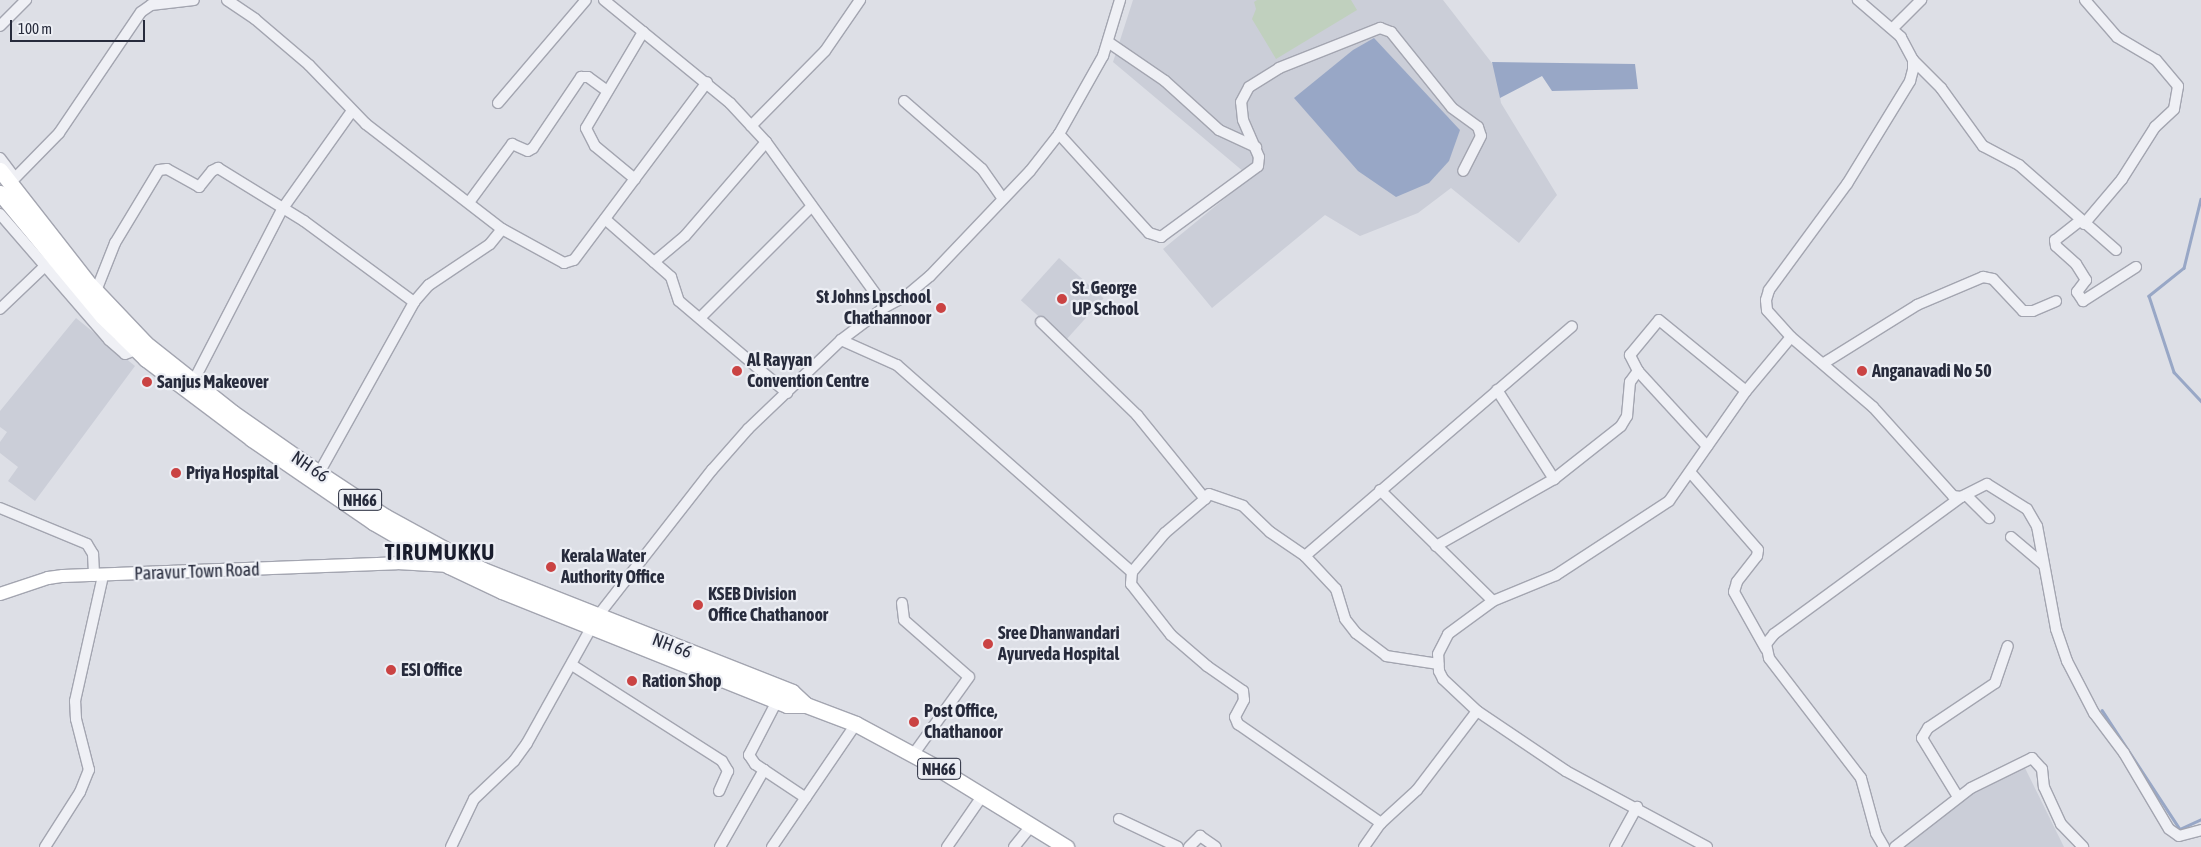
<!DOCTYPE html>
<style>
body{margin:0}
#map{position:relative;width:2201px;height:847px;overflow:hidden;background:#dddfe6;font-family:"Asap Condensed",sans-serif}
div>[style]{position:absolute}
[style*='--x']{left:calc(var(--x)*1px);top:calc(var(--y)*1px);width:calc(var(--w)*1px);rotate:calc(var(--a)*1deg)}
.built>*{inset:0;background:#cbced8;transform-origin:0 0}
.green>*{inset:0;background:#c0d0be}
.water>*{inset:0;background:#98a7c6}
.stream>*{height:2.5px;margin:-1.25px;padding:0 1.25px;transform-origin:1.25px;border-radius:1.25px;background:#98a7c6}
.roads{filter:drop-shadow(1px 0 #a3a5b0) drop-shadow(-1px 0 #a3a5b0) drop-shadow(0 1px #a3a5b0) drop-shadow(0 -1px #a3a5b0)}
.minor>*{height:10px;margin:-5px;padding:0 5px;transform-origin:5px;border-radius:5px;background:#eff0f5}
.major>*{height:12px;margin:-6px;padding:0 6px;transform-origin:6px;border-radius:6px;background:#fff}
.highway>*{height:15px;margin:-7.5px;padding:0 7.5px;transform-origin:7.5px;border-radius:7.5px;background:#fff}
.dots>*{width:14px;height:14px;translate:-50% -50%;box-sizing:border-box;border:2px solid #eceef4;border-radius:50%}
span{translate:-50% -50%;white-space:nowrap;text-align:center;line-height:1.15;-webkit-text-stroke:4.5px #eceef4;paint-order:stroke}
.shield-label span{padding:1px 4px;background:#eceef4;border:1px solid;border-radius:4px;-webkit-text-stroke-width:0}
.shield-label{font-size:16px;color:#272b3c;font-weight:700}
.poi-label{font-size:18px;color:#272b3c;font-weight:700}
.left{translate:0 -50%;text-align:left}
.right{translate:-100% -50%;text-align:right}
.street-label{font-size:18px;color:#272b3c}
.district-label{font-size:22px;color:#191d2d;font-weight:700;letter-spacing:1px}
.scale{position:absolute;left:10px;top:20px;width:135px;height:22px;box-sizing:border-box;border:2px solid #272b3c;border-top:0;padding-left:6px;font-size:15px;line-height:18px;white-space:nowrap;color:#272b3c;-webkit-text-stroke:4px #eceef4;paint-order:stroke}
</style>
<div id="map">
<div class="built">
<div style="clip-path:polygon(1133px 0,1443px 0,1495px 67px,1501px 103px,1557px 195px,1519px 243px,1451px 188px,1418px 213px,1360px 236px,1325px 215px,1212px 308px,1163px 249px,1246px 181px,1244px 172px,1113px 62px)"></div>
<div style="left:1059px;top:258px;width:60px;height:57px;rotate:42deg"></div>
<div style="clip-path:polygon(76px 318px,135px 366px,35px 501px,8px 481px,18px 467px,0 453px,0 442px,7px 432px,0 427px,0 411px)"></div>
<div style="clip-path:polygon(2024px 766px,2064px 847px,1901px 847px,1975px 790px)"></div>
</div>
<div class="green">
<div style="clip-path:polygon(1257px 0,1351px 0,1357px 10px,1276px 59px,1252px 19px,1256px 9px,1254px 2px)"></div>
</div>
<div class="water">
<div style="clip-path:polygon(1374px 38px,1460px 130px,1449px 161px,1429px 183px,1396px 197px,1358px 171px,1294px 98px,1353px 50px)"></div>
<div style="clip-path:polygon(1492px 62px,1635px 64px,1638px 89px,1552px 91px,1542px 76px,1500px 98px)"></div>
</div>
<div class="stream">
<div style="--x:2201;--y:199;--w:71;--a:103.8"></div>
<div style="--x:2184;--y:268;--w:45;--a:141.3"></div>
<div style="--x:2149;--y:296;--w:80;--a:71.8"></div>
<div style="--x:2174;--y:372;--w:40;--a:47"></div>
<div style="--x:2102;--y:710;--w:142;--a:56.8"></div>
<div style="--x:2180;--y:829;--w:23;--a:-25"></div>
</div>
<div class="roads">
<div class="minor">
<div style="--x:227;--y:0;--w:34;--a:34"></div>
<div style="--x:255;--y:19;--w:71;--a:40.4"></div>
<div style="--x:309;--y:65;--w:82;--a:46"></div>
<div style="--x:366;--y:124;--w:172;--a:37.7"></div>
<div style="--x:502;--y:229;--w:71;--a:28.7"></div>
<div style="--x:564;--y:263;--w:10;--a:-17"></div>
<div style="--x:574;--y:260;--w:222;--a:-53.2"></div>
<div style="--x:604;--y:0;--w:163;--a:39.3"></div>
<div style="--x:730;--y:103;--w:53;--a:47.3"></div>
<div style="--x:766;--y:142;--w:203;--a:54.2"></div>
<div style="--x:0;--y:26;--w:37;--a:-45"></div>
<div style="--x:1893;--y:28;--w:40;--a:-45"></div>
<div style="--x:1108;--y:42;--w:69;--a:34.4"></div>
<div style="--x:1165;--y:81;--w:73;--a:42.2"></div>
<div style="--x:1219;--y:130;--w:41;--a:24.7"></div>
<div style="--x:1913;--y:60;--w:40;--a:45"></div>
<div style="--x:1941;--y:88;--w:72;--a:54.1"></div>
<div style="--x:1983;--y:146;--w:41;--a:27.8"></div>
<div style="--x:2019;--y:165;--w:129;--a:41.2"></div>
<div style="--x:904;--y:101;--w:103;--a:41.1"></div>
<div style="--x:982;--y:169;--w:35;--a:55"></div>
<div style="--x:498;--y:103;--w:135;--a:-49.5"></div>
<div style="--x:751;--y:126;--w:105;--a:-45.4"></div>
<div style="--x:825;--y:51;--w:62;--a:-55.5"></div>
<div style="--x:1059;--y:134;--w:134;--a:47.7"></div>
<div style="--x:1149;--y:233;--w:13;--a:18"></div>
<div style="--x:1161;--y:237;--w:120;--a:-36.2"></div>
<div style="--x:1258;--y:166;--w:9;--a:-84"></div>
<div style="--x:1259;--y:157;--w:40;--a:-113.4"></div>
<div style="--x:1243;--y:120;--w:18;--a:-96"></div>
<div style="--x:1241;--y:102;--w:17;--a:-62"></div>
<div style="--x:1249;--y:87;--w:36;--a:-32"></div>
<div style="--x:1279;--y:68;--w:109;--a:-21.6"></div>
<div style="--x:1380;--y:28;--w:12;--a:20"></div>
<div style="--x:1391;--y:32;--w:97;--a:51.2"></div>
<div style="--x:1452;--y:108;--w:32;--a:36"></div>
<div style="--x:1478;--y:127;--w:9;--a:72"></div>
<div style="--x:1481;--y:136;--w:39;--a:117"></div>
<div style="--x:0;--y:158;--w:20;--a:53"></div>
<div style="--x:15;--y:178;--w:63;--a:-45.6"></div>
<div style="--x:59;--y:133;--w:146;--a:-55.9"></div>
<div style="--x:141;--y:12;--w:12;--a:-35"></div>
<div style="--x:151;--y:5;--w:43;--a:-6.6"></div>
<div style="--x:635;--y:179;--w:52;--a:-140.5"></div>
<div style="--x:595;--y:146;--w:20;--a:-117"></div>
<div style="--x:586;--y:128;--w:112;--a:-59.3"></div>
<div style="--x:470;--y:201;--w:71;--a:-53.6"></div>
<div style="--x:512;--y:144;--w:17;--a:24"></div>
<div style="--x:528;--y:151;--w:6;--a:-31"></div>
<div style="--x:533;--y:148;--w:86;--a:-55.9"></div>
<div style="--x:581;--y:77;--w:7;--a:0"></div>
<div style="--x:588;--y:77;--w:24;--a:36"></div>
<div style="--x:0;--y:214;--w:167;--a:49.1"></div>
<div style="--x:109;--y:340;--w:21;--a:41"></div>
<div style="--x:125;--y:354;--w:12;--a:-20"></div>
<div style="--x:605;--y:219;--w:88;--a:41.3"></div>
<div style="--x:671;--y:277;--w:25;--a:72"></div>
<div style="--x:679;--y:301;--w:142;--a:40.4"></div>
<div style="--x:2081;--y:220;--w:33;--a:142"></div>
<div style="--x:2055;--y:240;--w:6;--a:81"></div>
<div style="--x:2056;--y:246;--w:27;--a:42"></div>
<div style="--x:2076;--y:264;--w:19;--a:58"></div>
<div style="--x:2086;--y:280;--w:15;--a:127"></div>
<div style="--x:2077;--y:292;--w:11;--a:56"></div>
<div style="--x:2083;--y:301;--w:63;--a:-32.7"></div>
<div style="--x:2084;--y:224;--w:59;--a:-49.8"></div>
<div style="--x:2122;--y:179;--w:62;--a:-57.6"></div>
<div style="--x:2155;--y:127;--w:26;--a:-43"></div>
<div style="--x:2174;--y:109;--w:23;--a:-80"></div>
<div style="--x:2178;--y:86;--w:34;--a:-130"></div>
<div style="--x:2156;--y:60;--w:45;--a:-149.5"></div>
<div style="--x:2117;--y:37;--w:49;--a:-130.9"></div>
<div style="--x:654;--y:262;--w:40;--a:-40"></div>
<div style="--x:685;--y:236;--w:124;--a:-49.2"></div>
<div style="--x:96;--y:291;--w:52;--a:-68.4"></div>
<div style="--x:115;--y:243;--w:85;--a:-58.9"></div>
<div style="--x:159;--y:170;--w:8;--a:-7"></div>
<div style="--x:167;--y:169;--w:37;--a:29"></div>
<div style="--x:199;--y:187;--w:21;--a:-51"></div>
<div style="--x:212;--y:171;--w:7;--a:-27"></div>
<div style="--x:218;--y:168;--w:101;--a:31.6"></div>
<div style="--x:304;--y:221;--w:137;--a:36.4"></div>
<div style="--x:0;--y:309;--w:61;--a:-43.7"></div>
<div style="--x:700;--y:318;--w:158;--a:-45"></div>
<div style="--x:1041;--y:322;--w:134;--a:44.1"></div>
<div style="--x:1137;--y:415;--w:108;--a:51"></div>
<div style="--x:1205;--y:499;--w:6;--a:-51"></div>
<div style="--x:1209;--y:494;--w:36;--a:19"></div>
<div style="--x:1243;--y:506;--w:37;--a:44"></div>
<div style="--x:1270;--y:532;--w:42;--a:34.4"></div>
<div style="--x:1305;--y:556;--w:45;--a:46.8"></div>
<div style="--x:1336;--y:589;--w:31;--a:73"></div>
<div style="--x:1345;--y:619;--w:18;--a:52"></div>
<div style="--x:1356;--y:633;--w:38;--a:37"></div>
<div style="--x:1386;--y:656;--w:53;--a:8.7"></div>
<div style="--x:1791;--y:337;--w:108;--a:40.5"></div>
<div style="--x:1873;--y:407;--w:120;--a:48"></div>
<div style="--x:1953;--y:496;--w:8;--a:7"></div>
<div style="--x:1961;--y:497;--w:29;--a:-27"></div>
<div style="--x:1987;--y:484;--w:47;--a:32"></div>
<div style="--x:2027;--y:509;--w:20;--a:60"></div>
<div style="--x:2037;--y:526;--w:105;--a:79.5"></div>
<div style="--x:2056;--y:629;--w:34;--a:71"></div>
<div style="--x:2067;--y:661;--w:59;--a:62.6"></div>
<div style="--x:2094;--y:713;--w:50;--a:53.1"></div>
<div style="--x:2124;--y:753;--w:88;--a:59.4"></div>
<div style="--x:2169;--y:829;--w:12;--a:35"></div>
<div style="--x:2179;--y:836;--w:23;--a:-15"></div>
<div style="--x:841;--y:340;--w:61;--a:24.1"></div>
<div style="--x:897;--y:365;--w:313;--a:41.4"></div>
<div style="--x:1132;--y:572;--w:12;--a:95"></div>
<div style="--x:1131;--y:584;--w:65;--a:51.9"></div>
<div style="--x:1171;--y:635;--w:48;--a:40.7"></div>
<div style="--x:1207;--y:666;--w:44;--a:34.8"></div>
<div style="--x:1243;--y:691;--w:9;--a:84"></div>
<div style="--x:1244;--y:700;--w:19;--a:118"></div>
<div style="--x:1235;--y:717;--w:8;--a:67"></div>
<div style="--x:1238;--y:724;--w:174;--a:34.7"></div>
<div style="--x:1824;--y:363;--w:110;--a:-31.9"></div>
<div style="--x:1917;--y:305;--w:72;--a:-23"></div>
<div style="--x:1983;--y:277;--w:10;--a:11"></div>
<div style="--x:1993;--y:279;--w:44;--a:46.8"></div>
<div style="--x:2023;--y:311;--w:10;--a:0"></div>
<div style="--x:2033;--y:311;--w:25;--a:-23"></div>
<div style="--x:1638;--y:371;--w:102;--a:47.4"></div>
<div style="--x:193;--y:382;--w:196;--a:-62.7"></div>
<div style="--x:283;--y:208;--w:119;--a:-54.6"></div>
<div style="--x:1497;--y:390;--w:106;--a:57.4"></div>
<div style="--x:1690;--y:472;--w:103;--a:48.9"></div>
<div style="--x:1758;--y:550;--w:6;--a:99"></div>
<div style="--x:1757;--y:556;--w:33;--a:128"></div>
<div style="--x:1737;--y:582;--w:10;--a:107"></div>
<div style="--x:1734;--y:592;--w:65;--a:60.7"></div>
<div style="--x:319;--y:473;--w:196;--a:-60.9"></div>
<div style="--x:414;--y:302;--w:23;--a:-49"></div>
<div style="--x:429;--y:285;--w:73;--a:-33.9"></div>
<div style="--x:490;--y:244;--w:19;--a:-51"></div>
<div style="--x:1380;--y:490;--w:158;--a:44.5"></div>
<div style="--x:1966;--y:495;--w:33;--a:45"></div>
<div style="--x:0;--y:508;--w:94;--a:22.5"></div>
<div style="--x:87;--y:544;--w:12;--a:59"></div>
<div style="--x:93;--y:554;--w:22;--a:87"></div>
<div style="--x:2011;--y:537;--w:42;--a:40.2"></div>
<div style="--x:1436;--y:546;--w:136;--a:-29.6"></div>
<div style="--x:1554;--y:479;--w:85;--a:-38.3"></div>
<div style="--x:1621;--y:426;--w:12;--a:-59"></div>
<div style="--x:1627;--y:416;--w:34;--a:-85"></div>
<div style="--x:1630;--y:382;--w:14;--a:-54"></div>
<div style="--x:1638;--y:371;--w:18;--a:-117"></div>
<div style="--x:1630;--y:355;--w:45;--a:-50.4"></div>
<div style="--x:1659;--y:320;--w:112;--a:39.2"></div>
<div style="--x:1305;--y:556;--w:352;--a:-40.7"></div>
<div style="--x:1132;--y:572;--w:51;--a:-49.8"></div>
<div style="--x:1165;--y:533;--w:52;--a:-40.4"></div>
<div style="--x:902;--y:603;--w:17;--a:83"></div>
<div style="--x:904;--y:620;--w:86;--a:41.2"></div>
<div style="--x:969;--y:677;--w:96;--a:125.7"></div>
<div style="--x:572;--y:665;--w:178;--a:32.6"></div>
<div style="--x:722;--y:761;--w:12;--a:59"></div>
<div style="--x:728;--y:771;--w:22;--a:114"></div>
<div style="--x:777;--y:701;--w:61;--a:117.4"></div>
<div style="--x:749;--y:755;--w:11;--a:56"></div>
<div style="--x:755;--y:764;--w:61;--a:33.7"></div>
<div style="--x:1958;--y:797;--w:69;--a:-121.4"></div>
<div style="--x:1922;--y:738;--w:12;--a:-59"></div>
<div style="--x:1928;--y:728;--w:81;--a:-33.9"></div>
<div style="--x:1995;--y:683;--w:39;--a:-71"></div>
<div style="--x:1119;--y:819;--w:65;--a:25.4"></div>
<div style="--x:45;--y:847;--w:65;--a:-57.5"></div>
<div style="--x:80;--y:792;--w:24;--a:-68"></div>
<div style="--x:89;--y:770;--w:53;--a:-104.3"></div>
<div style="--x:76;--y:719;--w:18;--a:-93"></div>
<div style="--x:75;--y:701;--w:128;--a:-77.4"></div>
<div style="--x:451;--y:847;--w:53;--a:-64.4"></div>
<div style="--x:474;--y:799;--w:55;--a:-43.5"></div>
<div style="--x:514;--y:761;--w:22;--a:-54"></div>
<div style="--x:527;--y:743;--w:144;--a:-60.9"></div>
<div style="--x:597;--y:617;--w:187;--a:-52"></div>
<div style="--x:712;--y:470;--w:55;--a:-48.7"></div>
<div style="--x:748;--y:429;--w:129;--a:-43.7"></div>
<div style="--x:841;--y:340;--w:55;--a:-36.9"></div>
<div style="--x:885;--y:307;--w:24;--a:-28"></div>
<div style="--x:906;--y:296;--w:31;--a:-40"></div>
<div style="--x:930;--y:276;--w:145;--a:-46.4"></div>
<div style="--x:1030;--y:171;--w:47;--a:-51.9"></div>
<div style="--x:1059;--y:134;--w:90;--a:-60.6"></div>
<div style="--x:1103;--y:56;--w:59;--a:-73.1"></div>
<div style="--x:720;--y:847;--w:89;--a:-60.3"></div>
<div style="--x:772;--y:847;--w:149;--a:-55.7"></div>
<div style="--x:947;--y:847;--w:63;--a:-55.3"></div>
<div style="--x:1014;--y:847;--w:28;--a:-51"></div>
<div style="--x:1189;--y:847;--w:16;--a:-45"></div>
<div style="--x:1200;--y:836;--w:19;--a:35"></div>
<div style="--x:1364;--y:847;--w:29;--a:-55"></div>
<div style="--x:1381;--y:823;--w:49;--a:-42.5"></div>
<div style="--x:1417;--y:790;--w:99;--a:-52.8"></div>
<div style="--x:1615;--y:847;--w:46;--a:-61.2"></div>
<div style="--x:1707;--y:847;--w:160;--a:-151.7"></div>
<div style="--x:1566;--y:771;--w:107;--a:-146"></div>
<div style="--x:1477;--y:711;--w:47;--a:-136.7"></div>
<div style="--x:1443;--y:679;--w:9;--a:-117"></div>
<div style="--x:1439;--y:671;--w:17;--a:-93"></div>
<div style="--x:1438;--y:654;--w:22;--a:-63"></div>
<div style="--x:1448;--y:634;--w:56;--a:-36.3"></div>
<div style="--x:1493;--y:601;--w:68;--a:-22.4"></div>
<div style="--x:1556;--y:575;--w:135;--a:-33.2"></div>
<div style="--x:1669;--y:501;--w:134;--a:-55"></div>
<div style="--x:1746;--y:391;--w:70;--a:-50.2"></div>
<div style="--x:1791;--y:337;--w:36;--a:-132"></div>
<div style="--x:1767;--y:310;--w:10;--a:-96"></div>
<div style="--x:1766;--y:300;--w:10;--a:-73"></div>
<div style="--x:1769;--y:290;--w:132;--a:-53.7"></div>
<div style="--x:1847;--y:184;--w:121;--a:-58.5"></div>
<div style="--x:1910;--y:81;--w:11;--a:-75"></div>
<div style="--x:1913;--y:70;--w:10;--a:-90"></div>
<div style="--x:1913;--y:60;--w:26;--a:-118"></div>
<div style="--x:1901;--y:37;--w:57;--a:-139.3"></div>
<div style="--x:1884;--y:847;--w:16;--a:-120"></div>
<div style="--x:1876;--y:833;--w:57;--a:-105.3"></div>
<div style="--x:1861;--y:778;--w:151;--a:-127.5"></div>
<div style="--x:1769;--y:658;--w:14;--a:-102"></div>
<div style="--x:1766;--y:644;--w:13;--a:-51"></div>
<div style="--x:1774;--y:634;--w:232;--a:-36.2"></div>
<div style="--x:1895;--y:847;--w:96;--a:-37.8"></div>
<div style="--x:1971;--y:788;--w:68;--a:-26.2"></div>
<div style="--x:2032;--y:758;--w:15;--a:48"></div>
<div style="--x:2042;--y:769;--w:18;--a:84"></div>
<div style="--x:2044;--y:787;--w:41;--a:65.3"></div>
<div style="--x:2061;--y:824;--w:32;--a:46"></div>
</div>
<div class="major">
<div style="--x:0;--y:594;--w:51;--a:-18.4"></div>
<div style="--x:48;--y:578;--w:15;--a:-8"></div>
<div style="--x:63;--y:576;--w:334;--a:-2.2"></div>
<div style="--x:397;--y:563;--w:52;--a:3.3"></div>
</div>
<div class="highway">
<div style="--x:0;--y:170;--w:146;--a:52"></div>
<div style="--x:90;--y:285;--w:80;--a:46.5"></div>
<div style="--x:145;--y:343;--w:112;--a:38.5"></div>
<div style="--x:233;--y:413;--w:105;--a:34.9"></div>
<div style="--x:319;--y:473;--w:80;--a:33.3"></div>
<div style="--x:386;--y:517;--w:111;--a:28.7"></div>
<div style="--x:483;--y:570;--w:332;--a:21.5"></div>
<div style="--x:792;--y:692;--w:19;--a:43"></div>
<div style="--x:0;--y:193;--w:160;--a:50.3"></div>
<div style="--x:102;--y:316;--w:62;--a:44.3"></div>
<div style="--x:146;--y:359;--w:133;--a:37"></div>
<div style="--x:252;--y:439;--w:147;--a:34.4"></div>
<div style="--x:373;--y:522;--w:88;--a:30.1"></div>
<div style="--x:449;--y:566;--w:59;--a:25.3"></div>
<div style="--x:502;--y:591;--w:307;--a:21.8"></div>
<div style="--x:787;--y:705;--w:19;--a:0"></div>
<div style="--x:806;--y:705;--w:53;--a:20.8"></div>
<div style="--x:856;--y:724;--w:91;--a:28.3"></div>
<div style="--x:936;--y:767;--w:153;--a:31.6"></div>
</div>
</div>
<div class="dots">
<div style="left:1062px;top:299px;background:#ca4343"></div>
<div style="left:941px;top:308px;background:#ca4343"></div>
<div style="left:737px;top:371px;background:#ca4343"></div>
<div style="left:1862px;top:371px;background:#ca4343"></div>
<div style="left:147px;top:382px;background:#ca4343"></div>
<div style="left:176px;top:473px;background:#ca4343"></div>
<div style="left:551px;top:567px;background:#ca4343"></div>
<div style="left:698px;top:605px;background:#ca4343"></div>
<div style="left:988px;top:644px;background:#ca4343"></div>
<div style="left:391px;top:670px;background:#ca4343"></div>
<div style="left:632px;top:681px;background:#ca4343"></div>
<div style="left:914px;top:722px;background:#ca4343"></div>
</div>
<div class="shield-label">
<span style="left:360px;top:500px">NH66</span>
<span style="left:939px;top:769px">NH66</span>
</div>
<div class="poi-label">
<span class="left" style="left:1072px;top:299px">St. George<br>UP School</span>
<span class="right" style="left:931px;top:308px">St Johns Lpschool<br>Chathannoor</span>
<span class="left" style="left:747px;top:371px">Al Rayyan<br>Convention Centre</span>
<span class="left" style="left:1872px;top:371px">Anganavadi No 50</span>
<span class="left" style="left:157px;top:382px">Sanjus Makeover</span>
<span class="left" style="left:186px;top:473px">Priya Hospital</span>
<span class="left" style="left:561px;top:567px">Kerala Water<br>Authority Office</span>
<span class="left" style="left:708px;top:605px">KSEB Division<br>Office Chathanoor</span>
<span class="left" style="left:998px;top:644px">Sree Dhanwandari<br>Ayurveda Hospital</span>
<span class="left" style="left:401px;top:670px">ESI Office</span>
<span class="left" style="left:642px;top:681px">Ration Shop</span>
<span class="left" style="left:924px;top:722px">Post Office,<br>Chathanoor</span>
</div>
<div class="street-label">
<span style="left:310px;top:467px;rotate:34deg">NH 66</span>
<span style="left:197px;top:572px;rotate:-2deg">Paravur Town Road</span>
<span style="left:672px;top:646px;rotate:21deg">NH 66</span>
</div>
<div class="district-label">
<span style="left:440px;top:553px">TIRUMUKKU</span>
</div>
<div class="scale">100 m</div>
</div>
